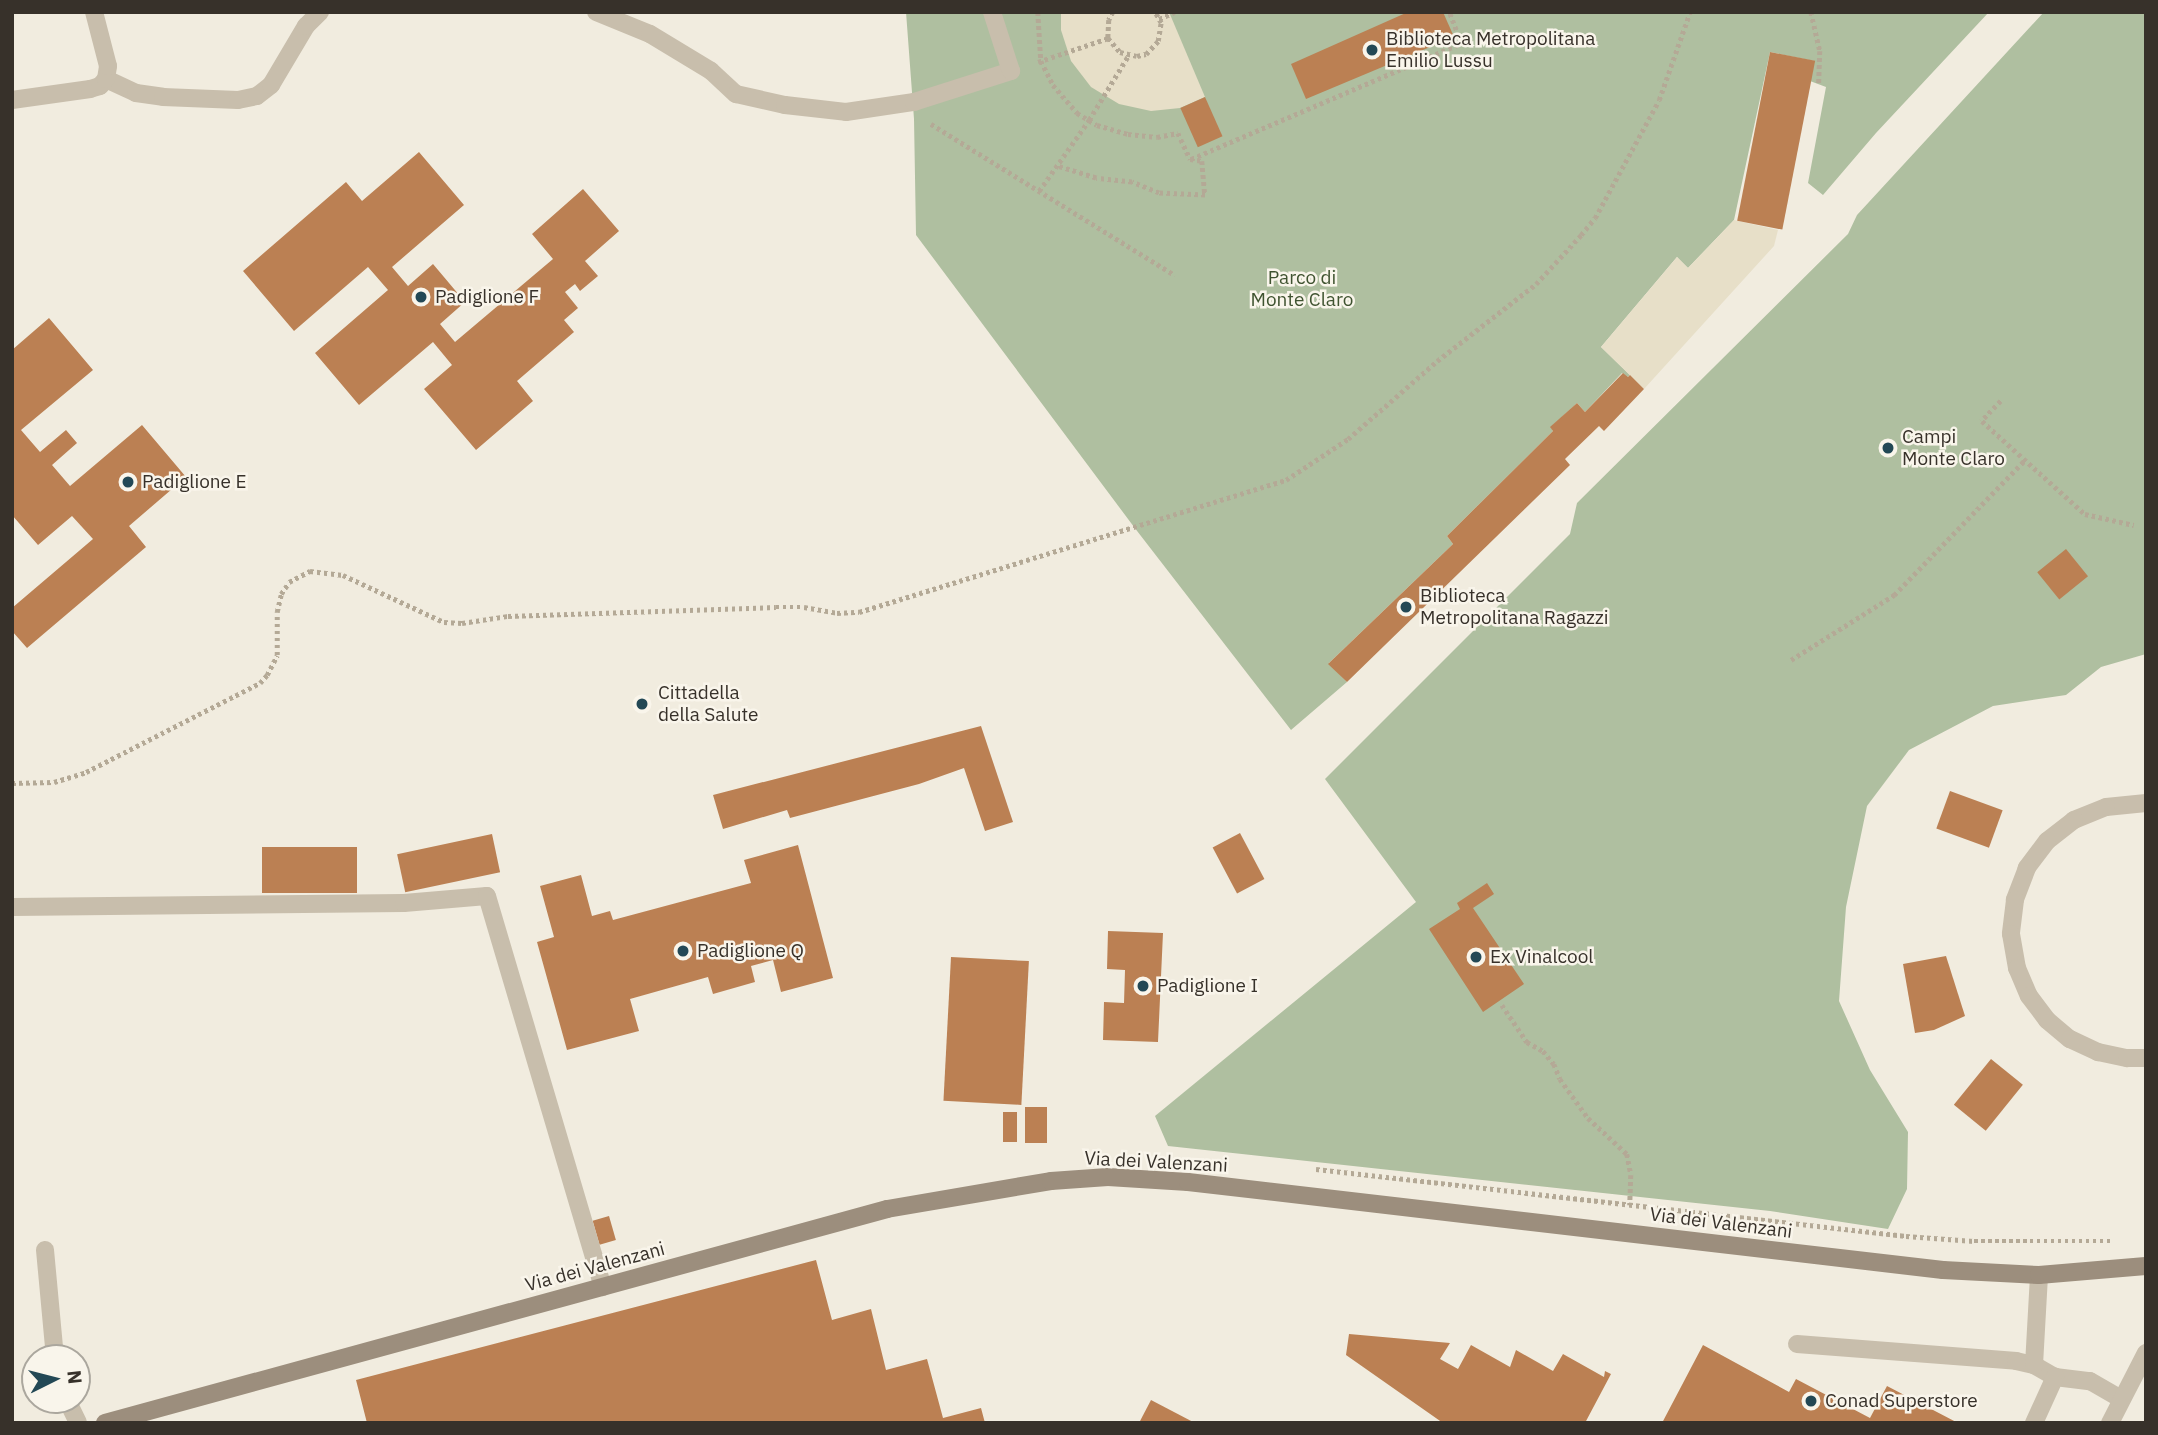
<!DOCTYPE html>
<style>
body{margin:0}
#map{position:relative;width:2158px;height:1435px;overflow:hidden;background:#f1ecdf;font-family:"IBM Plex Sans",sans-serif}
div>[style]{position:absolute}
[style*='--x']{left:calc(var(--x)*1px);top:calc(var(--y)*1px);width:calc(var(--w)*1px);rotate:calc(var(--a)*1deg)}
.green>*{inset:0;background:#afbfa0}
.plaza>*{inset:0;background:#e7dfc8}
.building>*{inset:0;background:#bb8053;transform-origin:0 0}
.path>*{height:4.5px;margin-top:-2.25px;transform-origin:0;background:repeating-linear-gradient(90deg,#b4a996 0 3.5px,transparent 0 7px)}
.lane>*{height:18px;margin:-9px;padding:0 9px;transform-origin:9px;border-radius:9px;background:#c8beac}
.street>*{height:18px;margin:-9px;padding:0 9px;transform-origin:9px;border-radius:9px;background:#c8beac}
.secondary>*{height:18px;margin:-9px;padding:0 9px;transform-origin:9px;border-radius:9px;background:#9c8e7d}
.dots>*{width:19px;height:19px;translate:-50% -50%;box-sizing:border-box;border:4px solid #f9f5eb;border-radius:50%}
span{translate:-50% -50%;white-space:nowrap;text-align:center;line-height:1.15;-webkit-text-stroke:5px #f9f5eb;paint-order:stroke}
.poi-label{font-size:19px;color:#37312a}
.left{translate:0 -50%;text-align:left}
.park-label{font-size:19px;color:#3f5330}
.street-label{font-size:19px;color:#37312a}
.frame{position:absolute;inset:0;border:14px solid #37312a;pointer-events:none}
.north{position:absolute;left:21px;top:1344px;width:70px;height:70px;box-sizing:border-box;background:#f9f5eb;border:2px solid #aba79e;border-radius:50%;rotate:84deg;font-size:19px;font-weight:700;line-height:28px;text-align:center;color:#37312a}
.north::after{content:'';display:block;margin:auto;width:24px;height:32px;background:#234855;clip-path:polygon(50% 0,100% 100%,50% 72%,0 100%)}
</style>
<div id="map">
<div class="green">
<div style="clip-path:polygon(906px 12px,1989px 12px,1876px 133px,1823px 195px,1808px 183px,1826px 87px,1810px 81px,1814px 61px,1770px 52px,1734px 220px,1688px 268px,1677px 257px,1601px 347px,1630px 375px,1628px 377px,1622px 373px,1585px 412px,1577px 403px,1551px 427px,1553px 431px,1447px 536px,1453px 544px,1329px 663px,1347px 682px,1291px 730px,1134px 527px,916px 235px,914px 119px)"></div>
<div style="clip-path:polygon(2044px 12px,2146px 12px,2146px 654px,2101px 667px,2066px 695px,1993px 706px,1909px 750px,1867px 806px,1846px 907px,1839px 1001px,1870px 1070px,1908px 1132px,1907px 1189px,1888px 1229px,1770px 1211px,1168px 1146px,1155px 1116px,1416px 902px,1325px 779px,1570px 534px,1577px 503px,1848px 234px,1857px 215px)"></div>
</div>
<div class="plaza">
<div style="clip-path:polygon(1061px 12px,1169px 12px,1205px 97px,1180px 108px,1151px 111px,1119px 104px,1091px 87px,1071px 61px,1061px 30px)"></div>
<div style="clip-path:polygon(1734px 220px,1778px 230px,1774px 246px,1644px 389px,1601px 347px,1677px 257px,1688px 268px)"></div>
</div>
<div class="building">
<div style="clip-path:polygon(1408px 12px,1443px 12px,1454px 37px,1306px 99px,1291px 64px)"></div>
<div style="left:1770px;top:52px;width:46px;height:172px;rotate:11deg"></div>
<div style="left:1205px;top:97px;width:43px;height:27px;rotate:66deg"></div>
<div style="clip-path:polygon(419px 152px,464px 205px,392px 267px,408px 286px,433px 264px,465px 302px,440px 324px,455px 342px,553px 259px,532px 234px,583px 189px,619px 231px,585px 261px,598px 276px,580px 291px,575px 284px,565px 292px,578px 308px,564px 320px,574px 332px,517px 381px,533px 401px,476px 450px,424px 389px,452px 365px,433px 342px,359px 405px,315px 353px,388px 290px,368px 267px,294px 331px,243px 271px,346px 182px,362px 201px)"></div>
<div style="clip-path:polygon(49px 318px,93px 370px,21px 430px,40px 452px,66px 430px,77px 443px,52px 465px,70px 486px,142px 425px,186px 477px,129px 526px,146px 547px,27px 648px,12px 631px,12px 608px,93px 539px,72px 516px,38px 545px,12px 515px,12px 350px)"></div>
<div style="clip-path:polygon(1623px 373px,1628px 377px,1630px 375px,1644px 389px,1604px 431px,1599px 426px,1565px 459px,1570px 465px,1347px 682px,1328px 664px,1453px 544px,1447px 536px,1553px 431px,1550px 427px,1577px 403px,1585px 412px)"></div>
<div style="left:2066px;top:549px;width:35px;height:37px;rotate:51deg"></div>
<div style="clip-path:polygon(981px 726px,1013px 822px,985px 831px,964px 768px,919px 784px,790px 818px,787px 810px,723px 829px,713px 795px)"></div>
<div style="left:1950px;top:791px;width:56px;height:40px;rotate:20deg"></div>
<div style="left:1240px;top:833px;width:52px;height:31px;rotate:62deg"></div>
<div style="left:492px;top:834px;width:39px;height:97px;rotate:78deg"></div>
<div style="clip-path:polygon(798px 845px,833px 978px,781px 992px,773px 960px,751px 966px,755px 982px,713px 994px,708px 977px,630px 999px,639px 1031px,567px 1050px,537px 942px,554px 937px,540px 886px,581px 875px,592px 916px,610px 911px,613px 920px,751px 883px,744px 860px)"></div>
<div style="left:262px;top:847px;width:95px;height:46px"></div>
<div style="clip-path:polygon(1487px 883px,1494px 894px,1473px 908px,1524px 984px,1483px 1012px,1429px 929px,1460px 909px,1457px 903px)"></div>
<div style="clip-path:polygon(1108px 931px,1163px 933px,1158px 1042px,1103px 1040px,1104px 1002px,1124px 1003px,1125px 970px,1107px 969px)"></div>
<div style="clip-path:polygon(1946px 956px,1965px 1016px,1934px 1030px,1915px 1033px,1903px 964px)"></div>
<div style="left:951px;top:957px;width:78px;height:144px;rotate:3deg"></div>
<div style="left:1991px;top:1059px;width:41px;height:59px;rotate:39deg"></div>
<div style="left:1025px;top:1107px;width:22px;height:36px"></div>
<div style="left:1003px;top:1112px;width:14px;height:30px"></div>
<div style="left:609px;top:1216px;width:25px;height:17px;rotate:74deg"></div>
<div style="clip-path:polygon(816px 1260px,832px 1320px,871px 1309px,886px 1370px,927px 1359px,943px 1418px,981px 1408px,985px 1423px,367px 1423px,356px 1380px)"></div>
<div style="clip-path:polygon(1349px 1334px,1450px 1343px,1440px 1359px,1458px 1369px,1471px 1345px,1510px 1367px,1516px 1350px,1553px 1371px,1563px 1354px,1604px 1377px,1605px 1371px,1611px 1374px,1585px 1423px,1443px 1423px,1346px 1355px)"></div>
<div style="clip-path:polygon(1703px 1345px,1789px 1392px,1796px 1379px,1870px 1418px,1887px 1386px,1958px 1423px,1662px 1423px)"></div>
<div style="clip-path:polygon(1151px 1400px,1195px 1423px,1139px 1423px)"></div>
</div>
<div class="path">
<div style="--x:1038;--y:12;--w:49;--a:86.5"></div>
<div style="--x:1041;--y:61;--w:27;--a:63"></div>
<div style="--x:1053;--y:85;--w:37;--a:49"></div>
<div style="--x:1077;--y:113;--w:23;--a:31"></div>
<div style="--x:1097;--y:125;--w:32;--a:16"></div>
<div style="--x:1128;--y:134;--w:29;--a:6"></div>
<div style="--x:1157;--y:137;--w:21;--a:-11"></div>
<div style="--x:1178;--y:133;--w:29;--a:65"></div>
<div style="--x:1190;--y:159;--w:12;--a:9"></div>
<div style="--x:1202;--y:161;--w:34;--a:85"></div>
<div style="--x:1205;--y:195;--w:46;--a:-177.5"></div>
<div style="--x:1159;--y:193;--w:29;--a:-158"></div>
<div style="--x:1132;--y:182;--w:36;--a:-174"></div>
<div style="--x:1096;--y:178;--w:41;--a:-162.9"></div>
<div style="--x:1113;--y:12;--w:9;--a:117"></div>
<div style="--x:1109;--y:20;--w:18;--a:93"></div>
<div style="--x:1108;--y:38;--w:18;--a:49"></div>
<div style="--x:1120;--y:52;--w:17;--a:13"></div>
<div style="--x:1137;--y:56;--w:9;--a:-13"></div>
<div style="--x:1146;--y:54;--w:18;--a:-47"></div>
<div style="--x:1158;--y:41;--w:18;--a:-81"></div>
<div style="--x:1161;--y:23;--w:13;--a:-119"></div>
<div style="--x:1811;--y:12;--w:40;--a:77"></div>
<div style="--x:1820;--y:51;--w:33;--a:92"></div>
<div style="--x:1159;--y:19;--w:17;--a:-24"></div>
<div style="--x:1038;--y:62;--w:74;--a:-18.9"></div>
<div style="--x:931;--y:124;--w:287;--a:31.8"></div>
<div style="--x:1191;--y:159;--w:294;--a:-23.2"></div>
<div style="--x:1461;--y:43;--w:33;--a:-111"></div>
<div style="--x:1039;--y:191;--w:87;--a:-54.8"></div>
<div style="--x:1089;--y:120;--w:75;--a:-58.6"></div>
<div style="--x:2001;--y:401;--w:28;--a:134"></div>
<div style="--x:1982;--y:421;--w:139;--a:42.1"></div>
<div style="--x:2085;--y:514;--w:50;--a:12.7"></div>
<div style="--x:1791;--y:660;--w:122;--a:-32.3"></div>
<div style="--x:1894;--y:595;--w:188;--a:-45.9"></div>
<div style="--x:12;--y:783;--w:42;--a:-1.4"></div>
<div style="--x:54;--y:782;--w:34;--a:-17"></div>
<div style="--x:86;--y:772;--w:195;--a:-27.1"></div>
<div style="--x:260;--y:683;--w:11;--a:-49"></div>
<div style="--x:267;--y:675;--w:22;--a:-63"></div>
<div style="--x:277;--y:655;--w:43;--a:-90"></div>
<div style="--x:277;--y:612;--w:18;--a:-77"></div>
<div style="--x:281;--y:594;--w:14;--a:-56"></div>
<div style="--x:289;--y:582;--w:24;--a:-28"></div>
<div style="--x:310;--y:571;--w:33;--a:7"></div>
<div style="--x:343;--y:575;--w:111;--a:25"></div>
<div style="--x:444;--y:622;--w:18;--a:3"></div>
<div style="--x:462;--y:623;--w:47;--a:-8.7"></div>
<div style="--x:508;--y:616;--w:268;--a:-1.9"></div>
<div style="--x:776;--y:607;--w:28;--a:0"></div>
<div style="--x:804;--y:607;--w:34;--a:10"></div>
<div style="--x:837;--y:613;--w:22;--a:-3"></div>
<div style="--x:859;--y:612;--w:447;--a:-17.2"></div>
<div style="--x:1286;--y:480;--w:74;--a:-33.5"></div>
<div style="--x:1348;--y:439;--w:118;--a:-41.2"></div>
<div style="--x:1437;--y:361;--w:125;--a:-37.9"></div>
<div style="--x:1536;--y:284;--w:67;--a:-47.4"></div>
<div style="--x:1581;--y:235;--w:22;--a:-51"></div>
<div style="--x:1595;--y:218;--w:134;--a:-61.5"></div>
<div style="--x:1659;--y:100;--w:93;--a:-70.6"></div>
<div style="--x:1502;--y:1005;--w:45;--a:56"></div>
<div style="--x:1527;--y:1042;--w:18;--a:29"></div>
<div style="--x:1543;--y:1051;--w:17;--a:50"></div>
<div style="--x:1554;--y:1064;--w:16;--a:68"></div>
<div style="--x:1560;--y:1079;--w:48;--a:54.3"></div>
<div style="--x:1588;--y:1118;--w:53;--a:42.7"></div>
<div style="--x:1627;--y:1154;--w:21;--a:79"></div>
<div style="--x:1631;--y:1175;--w:30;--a:92"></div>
<div style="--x:1316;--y:1169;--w:594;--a:6.48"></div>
<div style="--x:1906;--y:1236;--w:68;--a:4.2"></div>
<div style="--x:1974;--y:1241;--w:140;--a:0"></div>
</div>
<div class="lane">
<div style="--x:596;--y:12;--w:58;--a:22.2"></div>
<div style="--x:650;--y:34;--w:71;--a:31.2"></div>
<div style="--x:711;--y:71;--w:34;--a:43"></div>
<div style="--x:736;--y:94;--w:50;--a:12.7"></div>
<div style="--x:785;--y:105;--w:61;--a:6.5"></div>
<div style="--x:846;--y:112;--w:69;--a:-8.4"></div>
<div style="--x:914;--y:102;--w:102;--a:-17.7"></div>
<div style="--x:1011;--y:71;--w:62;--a:-107.9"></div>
<div style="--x:106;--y:79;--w:33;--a:25"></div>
<div style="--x:136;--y:93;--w:27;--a:8"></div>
<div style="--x:163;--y:97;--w:75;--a:2.3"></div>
<div style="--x:238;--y:100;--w:19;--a:-12"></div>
<div style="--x:257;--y:96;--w:18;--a:-38"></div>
<div style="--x:271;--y:85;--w:69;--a:-59.3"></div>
<div style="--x:306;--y:26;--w:20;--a:-45"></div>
<div style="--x:12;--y:100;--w:79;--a:-8"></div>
<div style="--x:90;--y:89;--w:10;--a:-17"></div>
<div style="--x:100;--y:86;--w:9;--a:-49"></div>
<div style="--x:106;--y:79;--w:13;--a:-81"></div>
<div style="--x:108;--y:66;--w:56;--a:-104.5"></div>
<div style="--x:12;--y:907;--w:392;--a:-0.6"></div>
<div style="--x:404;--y:903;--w:83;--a:-4.8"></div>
<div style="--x:487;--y:896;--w:408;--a:73.5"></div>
<div style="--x:45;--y:1250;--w:108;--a:84.7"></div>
<div style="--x:1797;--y:1344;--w:220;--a:4.4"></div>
<div style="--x:2016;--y:1361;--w:18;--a:13"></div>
<div style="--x:2034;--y:1365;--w:24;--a:30"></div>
<div style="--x:2055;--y:1377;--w:35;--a:7"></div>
<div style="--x:2090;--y:1381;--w:36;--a:30"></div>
<div style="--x:2034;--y:1365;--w:90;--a:-86.8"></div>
<div style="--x:67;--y:1400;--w:25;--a:64"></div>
<div style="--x:2034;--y:1423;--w:51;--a:-65.5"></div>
<div style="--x:2110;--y:1423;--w:79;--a:-62.8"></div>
</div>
<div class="street">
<div style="--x:2146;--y:803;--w:40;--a:174.3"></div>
<div style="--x:2106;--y:807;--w:35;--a:158"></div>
<div style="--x:2074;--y:820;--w:34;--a:142"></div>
<div style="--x:2047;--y:841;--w:34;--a:127"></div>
<div style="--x:2027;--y:868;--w:34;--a:111"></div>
<div style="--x:2015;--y:900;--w:34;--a:97"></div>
<div style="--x:2011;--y:934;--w:35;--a:80"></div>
<div style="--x:2017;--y:968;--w:30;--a:67"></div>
<div style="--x:2029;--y:996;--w:30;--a:53"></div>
<div style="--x:2047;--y:1020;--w:30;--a:40"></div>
<div style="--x:2070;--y:1039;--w:31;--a:25"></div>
<div style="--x:2098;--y:1052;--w:30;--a:12"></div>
<div style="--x:2127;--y:1058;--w:19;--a:0"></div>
</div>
<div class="secondary">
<div style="--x:105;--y:1423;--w:811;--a:-15.3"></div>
<div style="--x:887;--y:1209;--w:166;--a:-9.7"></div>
<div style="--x:1051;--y:1181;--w:57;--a:-4"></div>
<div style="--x:1108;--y:1177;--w:80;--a:3.6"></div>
<div style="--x:1188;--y:1182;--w:760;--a:6.65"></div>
<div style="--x:1943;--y:1270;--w:96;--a:3"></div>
<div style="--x:2039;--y:1275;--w:107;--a:-4.8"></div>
</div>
<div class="dots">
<div style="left:1372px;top:50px;background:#234855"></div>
<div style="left:421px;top:297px;background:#234855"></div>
<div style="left:1888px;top:448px;background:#234855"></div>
<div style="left:128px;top:482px;background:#234855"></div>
<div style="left:1406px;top:607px;background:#234855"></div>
<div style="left:642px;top:704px;background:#234855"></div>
<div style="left:683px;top:951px;background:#234855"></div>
<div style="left:1476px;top:957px;background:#234855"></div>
<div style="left:1143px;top:986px;background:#234855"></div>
<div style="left:1811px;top:1401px;background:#234855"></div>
</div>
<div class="poi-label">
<span class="left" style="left:1386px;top:50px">Biblioteca Metropolitana<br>Emilio Lussu</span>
<span class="left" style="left:435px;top:297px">Padiglione F</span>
<span class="left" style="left:1902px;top:448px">Campi<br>Monte Claro</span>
<span class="left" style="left:142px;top:482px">Padiglione E</span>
<span class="left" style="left:1420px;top:607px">Biblioteca<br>Metropolitana Ragazzi</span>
<span class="left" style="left:658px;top:704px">Cittadella<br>della Salute</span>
<span class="left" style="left:697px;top:951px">Padiglione Q</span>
<span class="left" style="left:1490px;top:957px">Ex Vinalcool</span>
<span class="left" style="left:1157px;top:986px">Padiglione I</span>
<span class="left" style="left:1825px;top:1401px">Conad Superstore</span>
</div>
<div class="park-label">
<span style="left:1302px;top:289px">Parco di<br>Monte Claro</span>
</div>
<div class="street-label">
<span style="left:1156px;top:1162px;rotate:3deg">Via dei Valenzani</span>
<span style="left:1721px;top:1223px;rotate:7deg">Via dei Valenzani</span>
<span style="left:595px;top:1267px;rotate:-15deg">Via dei Valenzani</span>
</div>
<div class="frame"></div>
<div class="north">N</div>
</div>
